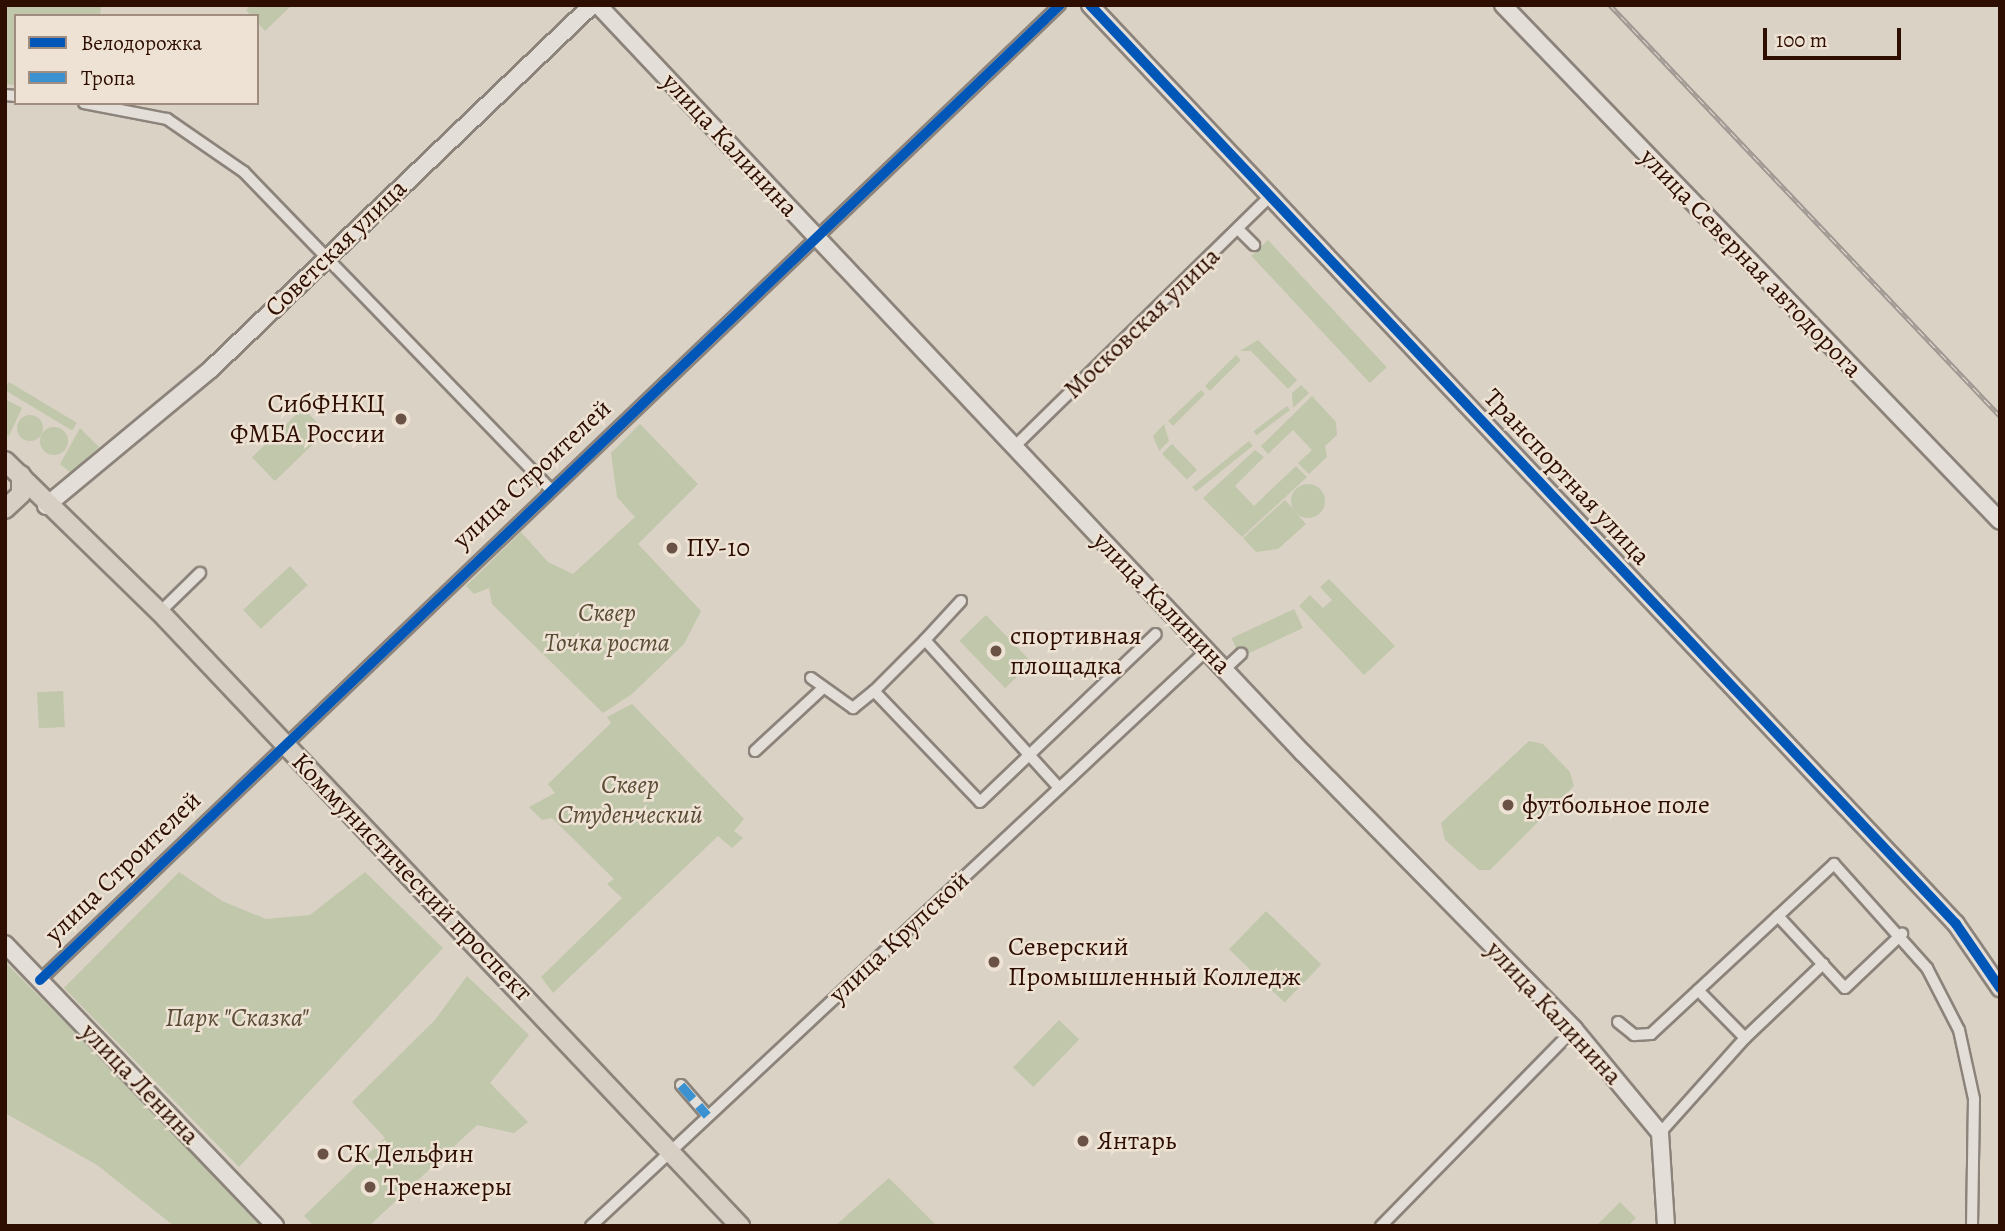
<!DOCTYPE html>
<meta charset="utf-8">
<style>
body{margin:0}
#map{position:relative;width:2005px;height:1231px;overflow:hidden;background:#dad2c5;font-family:Alegreya,serif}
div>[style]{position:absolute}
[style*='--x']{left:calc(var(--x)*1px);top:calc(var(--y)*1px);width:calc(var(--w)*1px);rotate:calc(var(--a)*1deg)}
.green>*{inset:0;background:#c1c7ab;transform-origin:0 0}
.round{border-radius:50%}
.roads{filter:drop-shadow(2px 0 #8c837b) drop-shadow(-2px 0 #8c837b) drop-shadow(0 2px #8c837b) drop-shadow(0 -2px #8c837b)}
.street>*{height:10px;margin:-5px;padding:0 5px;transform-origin:5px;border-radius:5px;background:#e3dfd8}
.secondary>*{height:16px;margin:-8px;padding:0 8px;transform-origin:8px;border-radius:8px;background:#e3dfd8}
.primary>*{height:18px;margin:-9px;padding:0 9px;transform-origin:9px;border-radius:9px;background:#d7cfc3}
.rail>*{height:5px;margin-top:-2.5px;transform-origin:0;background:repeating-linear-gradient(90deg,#ede2d3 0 8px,#a09993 0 16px);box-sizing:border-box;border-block:2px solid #a09993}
.quiet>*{height:9px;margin-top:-4.5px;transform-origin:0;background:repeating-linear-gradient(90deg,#3c92d0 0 18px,transparent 0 27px)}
.cycleway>*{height:10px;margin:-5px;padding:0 5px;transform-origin:5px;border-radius:5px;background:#0057b8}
.dots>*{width:19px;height:19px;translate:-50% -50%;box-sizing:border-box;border:4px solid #ede2d3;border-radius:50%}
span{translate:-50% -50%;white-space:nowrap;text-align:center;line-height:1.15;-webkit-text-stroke:5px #ede2d3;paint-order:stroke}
.street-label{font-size:26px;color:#2e0e01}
.poi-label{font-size:26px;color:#2e0e01}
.right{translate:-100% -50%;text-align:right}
.left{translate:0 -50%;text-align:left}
.park-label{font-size:26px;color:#5a4c35;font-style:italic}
.frame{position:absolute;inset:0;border:7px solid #2e0e01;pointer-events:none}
.legend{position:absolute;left:14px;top:14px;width:245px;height:91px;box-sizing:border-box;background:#ede2d3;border:2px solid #a18d7f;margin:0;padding:9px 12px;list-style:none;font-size:21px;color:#2e0e01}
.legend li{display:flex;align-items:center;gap:14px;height:35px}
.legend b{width:35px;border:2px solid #a18d7f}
.scale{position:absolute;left:1763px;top:28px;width:138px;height:32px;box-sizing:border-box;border:4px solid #2e0e01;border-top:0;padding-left:9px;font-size:21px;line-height:24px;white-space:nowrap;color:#2e0e01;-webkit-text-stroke:5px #ede2d3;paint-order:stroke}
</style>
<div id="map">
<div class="green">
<div style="clip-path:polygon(5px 5px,101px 5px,100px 16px,16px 16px,16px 85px,5px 84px)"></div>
<div style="clip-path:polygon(251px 5px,292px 5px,265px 31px,246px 10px)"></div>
<div style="left:1268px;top:240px;width:174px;height:23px;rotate:47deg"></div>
<div style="clip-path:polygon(1258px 340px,1297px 380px,1288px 389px,1251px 351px,1240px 351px)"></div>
<div style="left:1236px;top:355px;width:7px;height:44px;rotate:45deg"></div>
<div style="left:9px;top:382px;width:79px;height:9px;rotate:31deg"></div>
<div style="clip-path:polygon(1301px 385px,1309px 393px,1293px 408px,1292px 393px)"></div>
<div style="clip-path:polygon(1201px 390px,1205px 394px,1173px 426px,1168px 421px)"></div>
<div style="clip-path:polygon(1312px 396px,1336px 422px,1337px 435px,1325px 446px,1327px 457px,1309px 474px,1298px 463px,1312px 450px,1293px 430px,1268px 454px,1261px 446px)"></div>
<div style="clip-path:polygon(5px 399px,22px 408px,9px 436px,5px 434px)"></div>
<div style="left:1287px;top:406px;width:5px;height:42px;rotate:53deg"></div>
<div style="left:303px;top:408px;width:33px;height:71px;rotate:46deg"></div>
<div class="round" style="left:17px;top:415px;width:26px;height:26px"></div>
<div style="clip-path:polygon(640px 424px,698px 484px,638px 544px,701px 611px,684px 644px,632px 694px,603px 713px,492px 604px,489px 588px,474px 594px,466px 586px,521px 532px,548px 562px,573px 574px,635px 517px,617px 497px,611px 453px)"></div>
<div style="clip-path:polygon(1164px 424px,1169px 441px,1159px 451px,1153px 436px)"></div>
<div class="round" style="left:40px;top:427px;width:28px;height:28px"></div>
<div style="clip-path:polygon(80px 428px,99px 447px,71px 473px,60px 464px)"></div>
<div style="left:1249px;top:441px;width:6px;height:73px;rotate:51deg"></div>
<div style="left:1172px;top:444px;width:36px;height:14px;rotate:46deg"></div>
<div style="clip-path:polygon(1255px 450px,1264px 457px,1235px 486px,1254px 506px,1296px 466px,1307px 477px,1242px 537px,1203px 498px)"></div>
<div class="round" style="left:1291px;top:484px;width:34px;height:34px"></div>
<div style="clip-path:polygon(1285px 500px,1306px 524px,1278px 549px,1256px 552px,1243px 538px)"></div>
<div style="left:290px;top:566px;width:26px;height:64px;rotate:47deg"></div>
<div style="clip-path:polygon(1329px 579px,1395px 646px,1364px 675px,1299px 606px,1310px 595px,1323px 608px,1332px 600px,1320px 587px)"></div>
<div style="left:1294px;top:609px;width:21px;height:69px;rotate:65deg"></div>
<div style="left:986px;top:615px;width:66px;height:37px;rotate:46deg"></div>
<div style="left:63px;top:691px;width:36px;height:26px;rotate:87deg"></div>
<div style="clip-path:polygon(632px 704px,744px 819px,734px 831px,743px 838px,732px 848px,718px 836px,553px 993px,541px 977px,622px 898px,607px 884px,614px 879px,552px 818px,542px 820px,529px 807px,555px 793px,548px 784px,611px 723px,607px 717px)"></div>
<div style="clip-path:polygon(1529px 741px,1543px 744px,1570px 772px,1574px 786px,1490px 870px,1479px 870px,1445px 840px,1441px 823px)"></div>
<div style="clip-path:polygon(179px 872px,222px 901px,266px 919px,310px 915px,365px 872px,443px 948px,239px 1167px,64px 988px)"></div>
<div style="left:1266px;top:911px;width:77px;height:53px;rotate:44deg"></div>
<div style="clip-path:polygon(5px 962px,145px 1103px,260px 1226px,174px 1226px,97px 1165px,5px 1113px)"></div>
<div style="clip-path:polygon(467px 976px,529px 1035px,490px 1083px,528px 1122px,514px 1133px,477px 1125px,369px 1226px,314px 1226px,304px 1216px,385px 1138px,352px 1102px,435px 1020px)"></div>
<div style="left:1059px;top:1020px;width:28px;height:66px;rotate:44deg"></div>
<div style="clip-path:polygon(889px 1178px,937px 1226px,835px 1226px)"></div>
<div style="clip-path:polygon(1620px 1202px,1636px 1218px,1628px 1226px,1596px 1226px)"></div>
</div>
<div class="roads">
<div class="street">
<div style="--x:5;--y:95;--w:11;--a:5"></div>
<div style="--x:84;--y:103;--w:85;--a:10.9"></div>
<div style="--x:167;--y:119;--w:93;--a:34.5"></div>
<div style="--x:244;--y:172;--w:441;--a:46"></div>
<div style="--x:1238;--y:229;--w:23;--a:45"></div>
<div style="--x:1013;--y:448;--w:361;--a:-44.4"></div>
<div style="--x:961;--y:601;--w:53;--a:132.7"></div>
<div style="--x:925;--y:640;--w:200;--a:47.8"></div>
<div style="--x:160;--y:612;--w:56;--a:-44.3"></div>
<div style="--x:925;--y:640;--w:72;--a:135"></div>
<div style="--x:874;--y:691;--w:153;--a:46.3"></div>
<div style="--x:980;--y:802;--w:243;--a:-43.7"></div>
<div style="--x:1226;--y:668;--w:21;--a:-43"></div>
<div style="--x:811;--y:678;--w:52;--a:35.5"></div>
<div style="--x:853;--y:708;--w:27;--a:-39"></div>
<div style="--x:755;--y:751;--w:93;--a:-42.8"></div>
<div style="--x:1778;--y:916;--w:98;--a:47.1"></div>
<div style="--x:1845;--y:988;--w:79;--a:-43.5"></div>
<div style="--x:40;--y:980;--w:1411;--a:-43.71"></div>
<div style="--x:1618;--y:1022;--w:21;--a:39"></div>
<div style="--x:1634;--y:1035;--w:17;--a:-3"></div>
<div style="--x:1651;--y:1034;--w:250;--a:-42.9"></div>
<div style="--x:1834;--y:864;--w:140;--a:48.2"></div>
<div style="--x:1927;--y:968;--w:70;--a:62.7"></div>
<div style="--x:1959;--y:1030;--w:71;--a:77.7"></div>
<div style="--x:1974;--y:1099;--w:127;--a:90.9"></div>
<div style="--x:1745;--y:1038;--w:108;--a:-43.5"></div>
<div style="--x:681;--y:1085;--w:40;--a:49"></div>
<div style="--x:1660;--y:1133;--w:127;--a:-48.2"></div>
<div style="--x:1745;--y:1038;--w:67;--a:-134.4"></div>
<div style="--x:591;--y:1226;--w:845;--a:-43.08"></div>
<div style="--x:1381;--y:1226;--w:276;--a:-45.6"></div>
</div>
<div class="secondary">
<div style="--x:598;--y:5;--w:1028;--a:46.7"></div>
<div style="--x:1303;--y:753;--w:387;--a:45.5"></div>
<div style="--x:1574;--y:1029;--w:135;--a:50.4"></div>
<div style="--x:1660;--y:1133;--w:93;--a:86.3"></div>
<div style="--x:1090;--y:5;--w:1263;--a:46.7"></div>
<div style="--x:1956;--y:924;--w:78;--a:55.5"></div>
<div style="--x:1503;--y:5;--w:716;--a:46.07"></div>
<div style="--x:46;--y:506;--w:214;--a:-39.7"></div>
<div style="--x:211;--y:369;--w:527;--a:-43.69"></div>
<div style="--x:5;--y:944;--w:390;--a:46.2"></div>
</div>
<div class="primary">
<div style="--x:5;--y:461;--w:216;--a:44.3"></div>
<div style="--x:160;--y:612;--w:845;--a:46.63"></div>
<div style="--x:5;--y:509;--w:22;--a:-43"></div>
<div style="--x:21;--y:494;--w:19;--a:-90"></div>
</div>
</div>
<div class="rail">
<div style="--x:1610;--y:5;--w:567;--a:46.5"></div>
</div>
<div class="quiet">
<div style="--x:681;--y:1085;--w:40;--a:49"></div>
</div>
<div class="cycleway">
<div style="--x:1090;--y:5;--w:1263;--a:46.7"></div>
<div style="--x:1956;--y:924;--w:78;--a:55.5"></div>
<div style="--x:40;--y:980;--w:1411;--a:-43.71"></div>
</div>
<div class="dots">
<div style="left:401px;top:419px;background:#6a5346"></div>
<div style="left:672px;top:548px;background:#6a5346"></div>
<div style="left:996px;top:651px;background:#6a5346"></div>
<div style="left:1508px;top:805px;background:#6a5346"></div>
<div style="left:994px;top:962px;background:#6a5346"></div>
<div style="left:1083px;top:1141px;background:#6a5346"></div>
<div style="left:323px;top:1154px;background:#6a5346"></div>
<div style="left:370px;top:1187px;background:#6a5346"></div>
</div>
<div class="street-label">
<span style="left:730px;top:145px;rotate:47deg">улица Калинина</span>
<span style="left:336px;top:248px;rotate:-44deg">Советская улица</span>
<span style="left:1751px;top:263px;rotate:46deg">улица Северная автодорога</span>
<span style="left:1142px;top:323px;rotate:-44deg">Московская улица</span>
<span style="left:532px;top:474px;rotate:-43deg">улица Строителей</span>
<span style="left:1567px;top:477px;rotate:47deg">Транспортная улица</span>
<span style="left:1162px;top:603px;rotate:46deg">улица Калинина</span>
<span style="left:123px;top:867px;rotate:-44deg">улица Строителей</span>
<span style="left:412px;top:877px;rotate:46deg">Коммунистический проспект</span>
<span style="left:899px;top:937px;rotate:-43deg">улица Крупской</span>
<span style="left:1554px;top:1013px;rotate:47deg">улица Калинина</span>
<span style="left:140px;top:1084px;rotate:46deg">улица Ленина</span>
</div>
<div class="poi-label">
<span class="right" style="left:385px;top:419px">СибФНКЦ<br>ФМБА России</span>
<span class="left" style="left:686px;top:548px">ПУ-10</span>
<span class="left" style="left:1010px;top:651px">спортивная<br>площадка</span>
<span class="left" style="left:1522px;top:805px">футбольное поле</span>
<span class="left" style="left:1008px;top:962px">Северский<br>Промышленный Колледж</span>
<span class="left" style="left:1097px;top:1141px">Янтарь</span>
<span class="left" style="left:337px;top:1154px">СК Дельфин</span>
<span class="left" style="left:384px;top:1187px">Тренажеры</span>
</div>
<div class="park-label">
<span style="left:607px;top:628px">Сквер<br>Точка роста</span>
<span style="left:630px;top:800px">Сквер<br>Студенческий</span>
<span style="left:237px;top:1018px">Парк "Сказка"</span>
</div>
<div class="frame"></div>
<ul class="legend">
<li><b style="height:9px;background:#0057b8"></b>Велодорожка</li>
<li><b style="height:9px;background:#3c92d0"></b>Тропа</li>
</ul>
<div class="scale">100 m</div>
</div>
